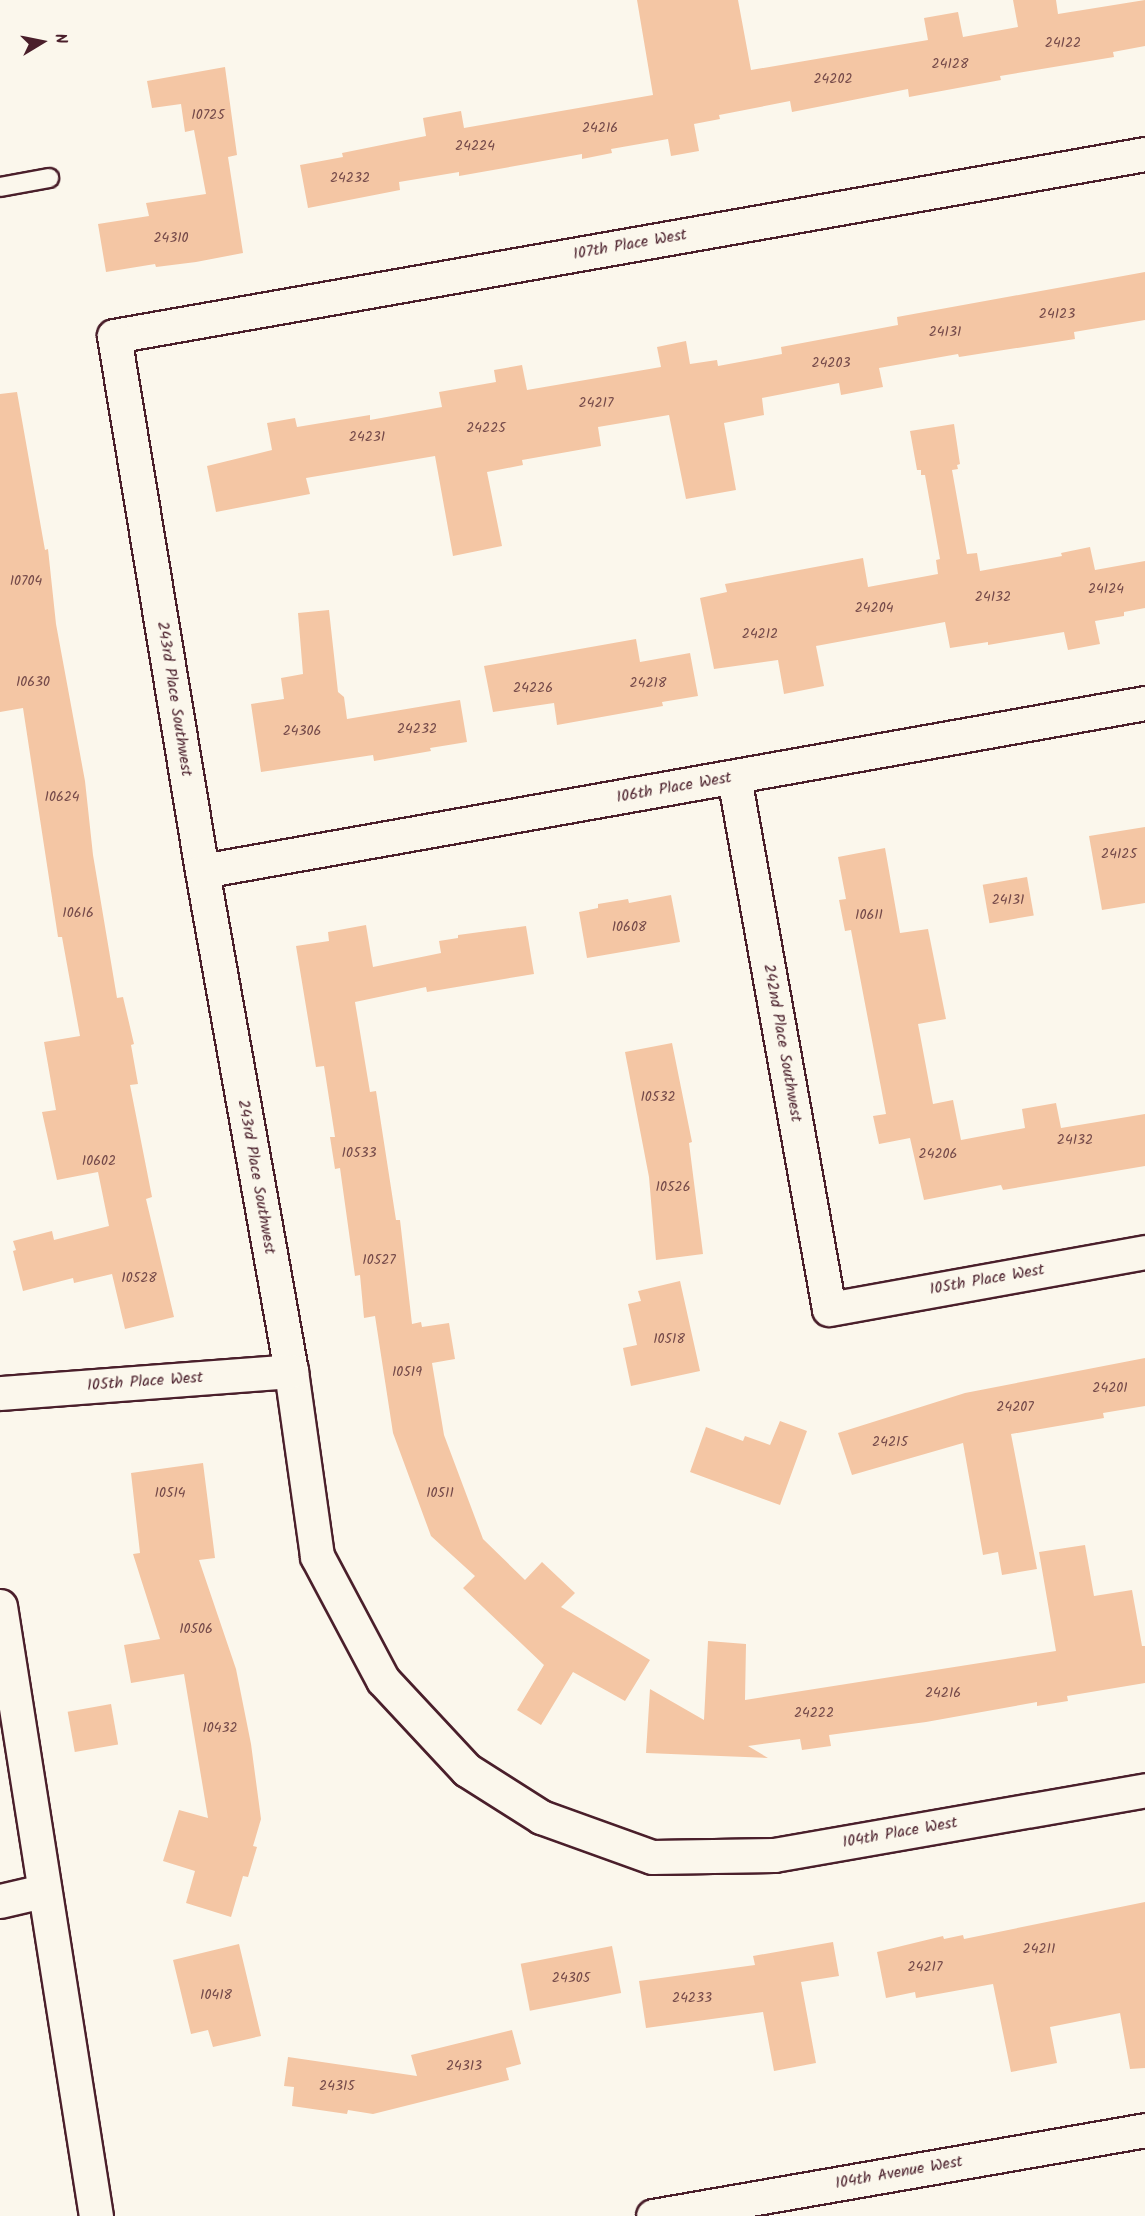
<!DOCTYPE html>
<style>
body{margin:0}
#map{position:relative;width:1145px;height:2216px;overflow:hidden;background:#fbf7ec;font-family:Kalam,sans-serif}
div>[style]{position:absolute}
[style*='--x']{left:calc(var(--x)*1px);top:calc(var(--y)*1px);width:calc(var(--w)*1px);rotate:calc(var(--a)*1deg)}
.building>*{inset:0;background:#f4c6a4;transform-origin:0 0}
.roads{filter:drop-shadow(2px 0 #4a1f2b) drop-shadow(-2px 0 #4a1f2b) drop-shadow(0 2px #4a1f2b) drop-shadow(0 -2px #4a1f2b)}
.service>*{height:18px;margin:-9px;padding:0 9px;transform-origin:9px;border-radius:9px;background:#fbf7ec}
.minor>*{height:33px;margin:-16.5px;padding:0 16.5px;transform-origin:16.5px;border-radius:16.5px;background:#fbf7ec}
.tertiary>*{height:33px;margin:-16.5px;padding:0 16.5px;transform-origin:16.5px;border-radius:16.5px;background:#fbf7ec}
span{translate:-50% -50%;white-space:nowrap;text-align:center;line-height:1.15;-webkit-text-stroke:4.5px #fbf7ec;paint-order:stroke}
.number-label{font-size:14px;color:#744949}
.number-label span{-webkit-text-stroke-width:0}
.street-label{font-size:16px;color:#4a1f2b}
.north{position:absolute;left:12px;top:12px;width:60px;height:60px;-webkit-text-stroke:4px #fbf7ec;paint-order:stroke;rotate:80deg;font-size:16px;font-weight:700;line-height:24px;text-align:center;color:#4a1f2b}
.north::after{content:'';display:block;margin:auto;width:21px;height:27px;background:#4a1f2b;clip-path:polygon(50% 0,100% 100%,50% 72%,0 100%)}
</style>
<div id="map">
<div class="building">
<div style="clip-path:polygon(637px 0,738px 0,751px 70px,928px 40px,924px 18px,958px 12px,963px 37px,1018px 27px,1013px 0,1056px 0,1058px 14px,1145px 0,1145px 46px,1113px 52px,1114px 57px,1000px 76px,1001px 80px,909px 97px,908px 89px,792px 112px,790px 101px,719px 115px,720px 119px,694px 124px,699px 151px,671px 156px,668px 139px,611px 149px,612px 153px,582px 159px,582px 154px,459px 176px,459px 172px,399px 182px,400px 190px,308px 208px,300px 165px,343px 157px,342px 153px,426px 136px,423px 118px,461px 111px,464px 128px,653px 95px)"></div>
<div style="clip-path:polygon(225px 67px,237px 155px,228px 157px,243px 253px,196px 262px,156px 267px,155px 264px,106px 272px,98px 224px,149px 216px,146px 203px,206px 194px,194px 130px,185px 132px,181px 104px,152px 108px,147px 81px)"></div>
<div style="clip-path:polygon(1145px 272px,1145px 320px,1074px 332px,1075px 339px,959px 357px,958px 354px,879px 368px,883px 387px,841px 395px,839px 383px,762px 398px,764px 415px,724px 423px,736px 490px,686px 499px,669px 415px,598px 427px,601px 446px,522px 460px,523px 465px,487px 472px,502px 546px,453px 556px,435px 456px,306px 478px,310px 494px,216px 512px,207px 466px,272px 450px,267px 423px,295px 418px,297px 427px,370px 415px,370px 420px,442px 407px,439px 392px,496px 382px,494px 370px,522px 365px,527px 390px,661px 367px,657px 347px,686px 341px,690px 364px,717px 360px,718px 366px,782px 354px,781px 347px,898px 325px,897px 317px)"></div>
<div style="clip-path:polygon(17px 392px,45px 550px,48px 549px,56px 624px,85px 781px,93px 855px,117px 998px,123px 997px,134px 1044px,131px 1045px,138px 1084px,130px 1085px,152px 1197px,146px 1199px,174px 1317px,125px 1329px,112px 1274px,74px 1283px,73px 1278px,23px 1291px,13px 1251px,16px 1250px,13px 1241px,52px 1231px,54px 1240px,109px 1226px,98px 1172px,57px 1180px,42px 1112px,56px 1110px,44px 1042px,80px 1036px,62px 937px,58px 937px,23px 708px,0 712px,0 394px)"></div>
<div style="clip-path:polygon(954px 424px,960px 464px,957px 465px,958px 469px,952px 470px,967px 554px,977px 553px,980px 571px,1062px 556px,1061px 553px,1090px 547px,1095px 570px,1145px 561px,1145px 608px,1124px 612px,1124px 616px,1095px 621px,1100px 644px,1068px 650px,1064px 632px,988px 645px,988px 642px,950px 648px,945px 622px,816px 646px,824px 686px,784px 694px,778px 660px,714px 669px,700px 598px,727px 592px,725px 584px,863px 558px,868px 587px,938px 574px,936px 560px,940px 559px,925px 475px,921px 475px,921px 470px,917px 470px,910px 431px)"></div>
<div style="clip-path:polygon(329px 610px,338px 692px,344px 697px,347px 719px,460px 700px,467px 742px,430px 748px,431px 751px,374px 761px,373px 755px,261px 772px,251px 704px,284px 699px,281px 678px,303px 674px,298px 613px)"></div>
<div style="clip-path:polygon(636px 639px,640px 662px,690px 653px,698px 696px,662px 702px,663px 706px,557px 725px,554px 703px,493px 712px,484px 666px)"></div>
<div style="clip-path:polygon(1145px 827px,1145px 903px,1102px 910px,1089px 836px)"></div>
<div style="clip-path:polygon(885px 848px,900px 933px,928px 929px,946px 1019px,918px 1024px,933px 1104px,953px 1100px,961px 1140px,1025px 1128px,1022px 1109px,1056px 1103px,1061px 1128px,1145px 1114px,1145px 1166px,1003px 1190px,1001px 1185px,924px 1200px,910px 1138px,879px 1144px,873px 1116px,886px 1114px,851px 930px,845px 931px,839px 900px,846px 899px,838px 857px)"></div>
<div style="left:1027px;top:877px;width:39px;height:45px;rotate:80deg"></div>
<div style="clip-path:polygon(671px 895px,680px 942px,587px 958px,579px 912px,598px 908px,598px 904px,628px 899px,629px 903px)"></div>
<div style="clip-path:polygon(366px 925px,373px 967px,441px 953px,439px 941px,458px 938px,458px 935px,526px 926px,534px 974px,427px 992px,426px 987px,355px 1002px,370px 1092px,376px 1091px,396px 1220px,400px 1220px,412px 1324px,421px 1322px,422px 1327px,449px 1323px,455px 1359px,432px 1363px,444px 1435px,483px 1539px,525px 1580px,542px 1562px,575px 1593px,561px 1607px,650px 1660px,625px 1701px,573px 1672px,541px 1725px,517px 1710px,544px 1665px,463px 1588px,475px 1576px,431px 1536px,393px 1433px,375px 1316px,364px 1318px,360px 1275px,355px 1276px,340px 1168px,335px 1169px,330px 1137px,335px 1137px,324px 1066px,316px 1067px,296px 946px,329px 941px,328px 932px)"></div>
<div style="clip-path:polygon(672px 1043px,692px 1142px,689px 1143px,703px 1254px,656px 1260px,649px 1177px,625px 1052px)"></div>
<div style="clip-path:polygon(680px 1281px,700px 1371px,631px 1386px,623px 1348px,637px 1345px,628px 1304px,641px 1301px,638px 1291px)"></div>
<div style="clip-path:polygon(1145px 1358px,1145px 1406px,1103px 1413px,1104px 1418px,1011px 1434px,1037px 1569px,1002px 1575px,998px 1552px,983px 1555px,963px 1443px,852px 1475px,838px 1433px,965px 1393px)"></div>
<div style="clip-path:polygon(780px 1421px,807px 1431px,780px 1505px,690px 1472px,706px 1427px,743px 1441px,745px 1436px,770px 1445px)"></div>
<div style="clip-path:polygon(203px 1463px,215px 1558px,199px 1560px,236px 1669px,251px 1744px,261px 1819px,253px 1846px,257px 1847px,248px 1877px,243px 1876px,231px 1917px,186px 1903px,195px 1871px,163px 1861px,179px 1810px,208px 1818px,184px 1674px,131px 1683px,124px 1645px,160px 1639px,133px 1554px,140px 1553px,131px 1473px)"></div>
<div style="clip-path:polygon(1085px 1545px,1094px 1596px,1132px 1590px,1142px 1646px,1145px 1646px,1145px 1683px,1067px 1696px,1068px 1701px,1037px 1706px,1037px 1702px,926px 1722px,829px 1735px,831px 1746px,802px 1750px,800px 1739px,748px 1746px,768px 1758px,646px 1753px,650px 1689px,704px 1720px,708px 1641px,746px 1644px,745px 1700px,1056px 1651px,1039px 1552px)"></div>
<div style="left:111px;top:1704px;width:41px;height:44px;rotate:80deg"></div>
<div style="clip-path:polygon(1145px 1902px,1145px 2068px,1130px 2069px,1120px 2013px,1050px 2027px,1057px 2063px,1011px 2072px,993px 1984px,916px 1998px,915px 1992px,886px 1998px,877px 1952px,943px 1936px,944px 1939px,963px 1935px,964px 1939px)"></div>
<div style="clip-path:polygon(833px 1942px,839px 1976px,801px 1982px,816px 2063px,774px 2071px,763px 2012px,646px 2028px,639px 1981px,755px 1965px,753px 1956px)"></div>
<div style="clip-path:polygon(239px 1944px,261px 2036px,213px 2047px,208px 2030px,191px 2034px,173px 1960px)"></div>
<div style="left:612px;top:1946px;width:48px;height:93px;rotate:79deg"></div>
<div style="clip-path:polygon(512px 2030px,521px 2064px,506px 2068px,509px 2080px,373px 2114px,348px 2110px,347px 2114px,292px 2106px,294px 2087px,284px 2086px,288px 2057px,417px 2076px,411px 2055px)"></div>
</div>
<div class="roads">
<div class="service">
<div style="--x:0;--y:187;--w:50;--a:-10.4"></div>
</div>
<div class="minor">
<div style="--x:1145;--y:154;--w:1047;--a:169.99"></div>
<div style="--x:114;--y:336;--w:542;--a:80.66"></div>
<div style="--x:202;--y:871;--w:508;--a:79.91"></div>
<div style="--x:291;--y:1371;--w:187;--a:82"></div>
<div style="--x:317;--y:1556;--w:140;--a:62"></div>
<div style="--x:383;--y:1680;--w:123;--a:47"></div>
<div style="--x:467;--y:1770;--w:88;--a:32.4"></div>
<div style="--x:541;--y:1817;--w:118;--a:19.8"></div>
<div style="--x:652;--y:1857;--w:122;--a:-0.9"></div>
<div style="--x:774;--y:1855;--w:377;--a:-9.9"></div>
<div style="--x:734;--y:777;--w:540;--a:79.88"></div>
<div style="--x:829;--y:1309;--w:321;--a:-10.2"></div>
<div style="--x:202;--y:871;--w:958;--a:-10.1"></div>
<div style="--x:0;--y:1393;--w:292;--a:-4.3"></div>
<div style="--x:0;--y:1901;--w:44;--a:-13.1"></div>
</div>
<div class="tertiary">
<div style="--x:0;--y:1606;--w:618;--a:81.06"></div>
<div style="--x:653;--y:2216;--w:499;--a:-9.9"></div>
</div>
</div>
<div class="number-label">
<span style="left:1063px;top:43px">24122</span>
<span style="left:950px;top:64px">24128</span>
<span style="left:833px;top:79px">24202</span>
<span style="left:208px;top:115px">10725</span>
<span style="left:600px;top:128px">24216</span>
<span style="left:475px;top:146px">24224</span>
<span style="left:350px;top:178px">24232</span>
<span style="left:171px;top:238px">24310</span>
<span style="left:1057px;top:314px">24123</span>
<span style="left:945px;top:332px">24131</span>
<span style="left:831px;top:363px">24203</span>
<span style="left:596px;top:403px">24217</span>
<span style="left:486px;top:428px">24225</span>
<span style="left:367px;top:437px">24231</span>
<span style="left:26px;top:581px">10704</span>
<span style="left:1106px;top:589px">24124</span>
<span style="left:993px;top:597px">24132</span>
<span style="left:874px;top:608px">24204</span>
<span style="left:760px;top:634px">24212</span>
<span style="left:33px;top:682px">10630</span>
<span style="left:648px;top:683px">24218</span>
<span style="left:533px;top:688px">24226</span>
<span style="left:417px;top:729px">24232</span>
<span style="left:302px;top:731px">24306</span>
<span style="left:62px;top:797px">10624</span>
<span style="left:1119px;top:854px">24125</span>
<span style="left:1008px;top:900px">24131</span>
<span style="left:78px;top:913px">10616</span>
<span style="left:869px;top:915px">10611</span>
<span style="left:629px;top:927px">10608</span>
<span style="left:658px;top:1097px">10532</span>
<span style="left:1075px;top:1140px">24132</span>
<span style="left:359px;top:1153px">10533</span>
<span style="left:938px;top:1154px">24206</span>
<span style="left:99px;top:1161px">10602</span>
<span style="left:673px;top:1187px">10526</span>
<span style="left:379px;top:1260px">10527</span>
<span style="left:139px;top:1278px">10528</span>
<span style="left:669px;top:1339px">10518</span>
<span style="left:407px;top:1372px">10519</span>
<span style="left:1110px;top:1388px">24201</span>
<span style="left:1015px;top:1407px">24207</span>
<span style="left:890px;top:1442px">24215</span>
<span style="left:170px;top:1493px">10514</span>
<span style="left:440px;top:1493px">10511</span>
<span style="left:196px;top:1629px">10506</span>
<span style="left:943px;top:1693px">24216</span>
<span style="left:814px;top:1713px">24222</span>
<span style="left:220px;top:1728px">10432</span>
<span style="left:1039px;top:1949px">24211</span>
<span style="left:925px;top:1967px">24217</span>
<span style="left:571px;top:1978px">24305</span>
<span style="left:216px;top:1995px">10418</span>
<span style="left:692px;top:1998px">24233</span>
<span style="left:464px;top:2066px">24313</span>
<span style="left:337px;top:2086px">24315</span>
</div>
<div class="street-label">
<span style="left:630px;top:245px;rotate:-10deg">107th Place West</span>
<span style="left:174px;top:699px;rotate:81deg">243rd Place Southwest</span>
<span style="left:674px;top:788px;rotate:-10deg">106th Place West</span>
<span style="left:782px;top:1043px;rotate:80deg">242nd Place Southwest</span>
<span style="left:256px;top:1177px;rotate:80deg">243rd Place Southwest</span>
<span style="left:987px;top:1280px;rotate:-10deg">105th Place West</span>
<span style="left:145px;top:1382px;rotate:-4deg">105th Place West</span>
<span style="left:900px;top:1833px;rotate:-10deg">104th Place West</span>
<span style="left:899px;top:2173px;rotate:-10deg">104th Avenue West</span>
</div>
<div class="north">N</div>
</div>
